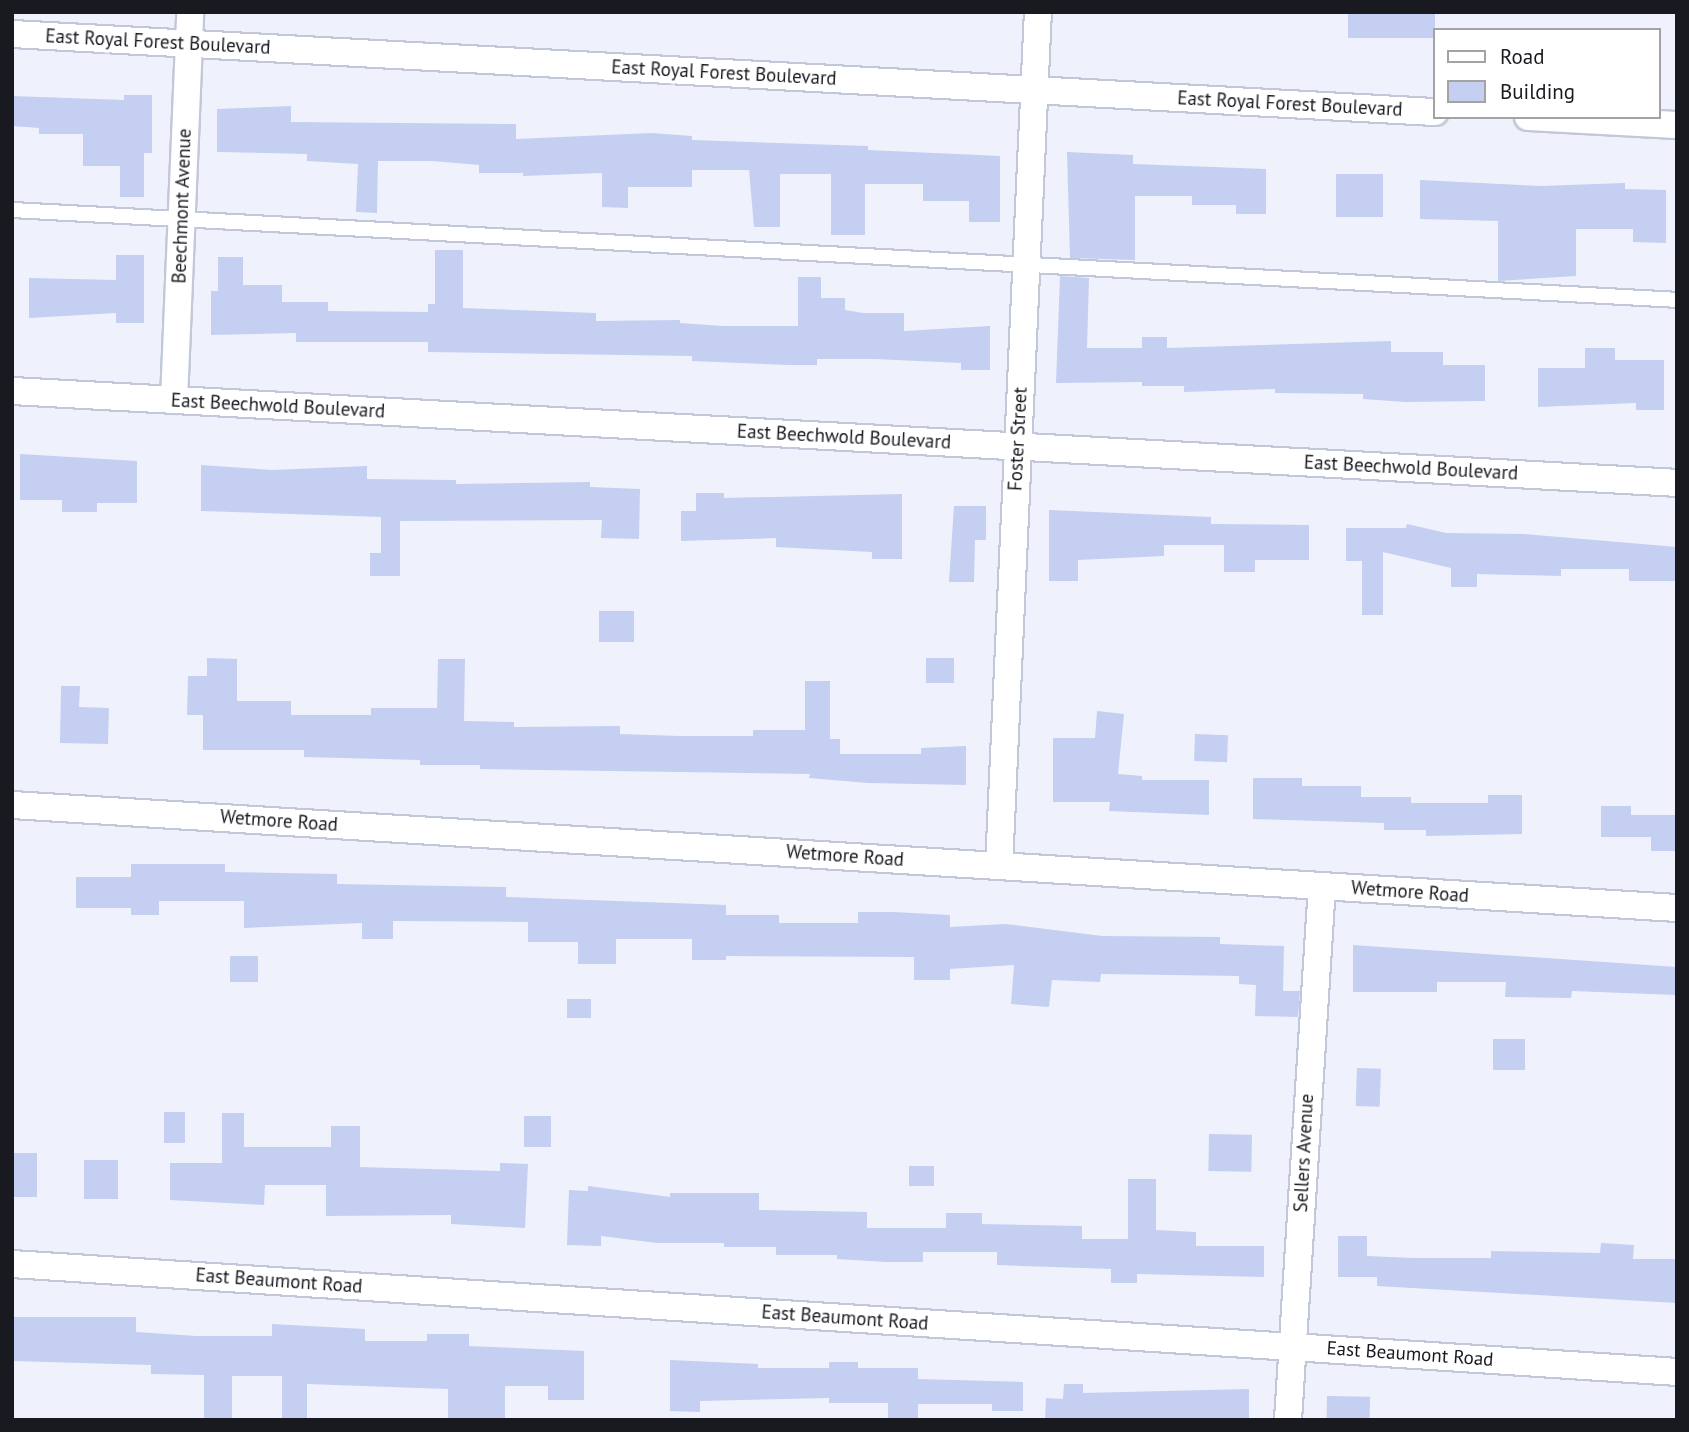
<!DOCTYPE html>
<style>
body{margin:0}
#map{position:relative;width:1689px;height:1432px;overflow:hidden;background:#eff2fd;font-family:"PT Sans",sans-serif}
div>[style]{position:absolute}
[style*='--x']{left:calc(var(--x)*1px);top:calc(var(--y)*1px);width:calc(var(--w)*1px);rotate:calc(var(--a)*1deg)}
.building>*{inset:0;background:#c4cff1;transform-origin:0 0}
.roads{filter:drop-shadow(2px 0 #c2c8d9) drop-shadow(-2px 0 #c2c8d9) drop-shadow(0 2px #c2c8d9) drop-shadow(0 -2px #c2c8d9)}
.service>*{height:14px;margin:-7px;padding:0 7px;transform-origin:7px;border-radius:7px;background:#fff}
.minor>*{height:26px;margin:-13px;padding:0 13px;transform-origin:13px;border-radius:13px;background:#fff}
span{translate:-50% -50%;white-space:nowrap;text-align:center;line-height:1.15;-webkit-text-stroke:7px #fff;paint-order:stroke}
.street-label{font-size:19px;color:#181a20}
.frame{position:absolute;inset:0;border:14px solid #181a20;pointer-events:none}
.legend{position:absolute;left:1433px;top:28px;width:228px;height:91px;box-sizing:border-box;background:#fff;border:2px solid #a3a3a6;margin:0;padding:9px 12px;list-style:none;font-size:21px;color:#181a20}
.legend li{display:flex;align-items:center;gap:14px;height:35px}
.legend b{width:35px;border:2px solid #a3a3a6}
</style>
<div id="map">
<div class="building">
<div style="left:1348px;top:12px;width:87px;height:26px"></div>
<div style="clip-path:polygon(124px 95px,152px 95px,152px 153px,144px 153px,144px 197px,120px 197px,120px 166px,83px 166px,83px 134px,39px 134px,39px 128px,12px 126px,12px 96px,124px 100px)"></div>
<div style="clip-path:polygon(291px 106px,291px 122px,516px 124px,516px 139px,651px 133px,692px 136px,692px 140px,868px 146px,868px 150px,1000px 156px,1000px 222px,969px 222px,969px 201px,923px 201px,923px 184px,865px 184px,865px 235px,831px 235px,831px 174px,780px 174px,780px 227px,754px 227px,749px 170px,692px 170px,692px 187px,628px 187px,628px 208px,602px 207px,602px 173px,523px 176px,523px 173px,479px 173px,479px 165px,432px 161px,378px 161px,377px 213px,356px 212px,358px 164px,307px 161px,307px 154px,217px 152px,217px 109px)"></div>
<div style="clip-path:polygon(1067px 152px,1133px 155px,1133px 164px,1266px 169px,1266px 214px,1236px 214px,1236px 205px,1192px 205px,1192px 196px,1135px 196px,1135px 260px,1070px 258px)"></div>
<div style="left:1336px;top:174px;width:47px;height:43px"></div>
<div style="clip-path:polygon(1420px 180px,1540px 186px,1625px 183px,1625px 189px,1666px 190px,1666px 243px,1633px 242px,1633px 229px,1576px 229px,1576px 276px,1498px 281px,1498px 221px,1420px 219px)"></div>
<div style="clip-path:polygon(435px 250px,463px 250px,463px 308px,596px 313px,596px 321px,680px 320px,680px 323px,723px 326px,798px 326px,798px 277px,821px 277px,821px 298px,845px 298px,845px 310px,863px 313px,904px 313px,904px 331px,990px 326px,990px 370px,961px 370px,961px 363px,875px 359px,817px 359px,817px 365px,788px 365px,692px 361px,692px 356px,428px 352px,428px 342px,296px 342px,296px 333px,211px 335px,211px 291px,218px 291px,218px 257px,243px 257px,243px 285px,282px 285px,282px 302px,328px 302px,328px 311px,428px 312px,428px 304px,435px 304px)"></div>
<div style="clip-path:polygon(116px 255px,144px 255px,144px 323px,116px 323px,116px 313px,29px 318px,29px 278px,116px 280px)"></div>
<div style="clip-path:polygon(1060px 276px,1089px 278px,1087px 348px,1142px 348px,1142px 337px,1167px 337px,1167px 348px,1391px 341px,1391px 352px,1443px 352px,1443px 365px,1485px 365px,1485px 401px,1405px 402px,1363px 399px,1363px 394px,1275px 393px,1275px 389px,1184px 392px,1184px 386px,1142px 386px,1142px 382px,1056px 383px)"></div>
<div style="clip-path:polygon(1585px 348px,1615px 348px,1615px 360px,1664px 360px,1664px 410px,1636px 410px,1636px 403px,1538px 407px,1538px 368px,1585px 368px)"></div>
<div style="clip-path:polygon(20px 454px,137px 461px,137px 503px,97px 503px,97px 512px,62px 512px,62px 500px,20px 500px)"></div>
<div style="clip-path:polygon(201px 465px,272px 470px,367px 466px,367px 479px,456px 480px,456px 484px,590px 482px,590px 487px,640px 489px,639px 539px,601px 538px,602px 520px,400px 521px,400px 576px,370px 576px,370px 553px,381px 553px,381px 517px,201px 511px)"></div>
<div style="clip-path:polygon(696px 493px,724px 493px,724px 498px,902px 494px,902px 559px,872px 559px,872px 552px,776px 547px,776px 538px,681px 541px,681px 511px,696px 511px)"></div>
<div style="clip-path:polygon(954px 506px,986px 506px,986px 540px,975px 540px,974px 582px,949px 582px)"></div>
<div style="clip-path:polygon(1049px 510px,1211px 517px,1211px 524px,1309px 525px,1309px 560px,1255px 560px,1255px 572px,1224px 572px,1224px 545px,1164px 545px,1164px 556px,1078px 560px,1078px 581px,1049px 581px)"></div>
<div style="clip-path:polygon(1407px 524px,1446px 533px,1524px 534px,1677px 547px,1677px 581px,1629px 581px,1629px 569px,1561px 569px,1561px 576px,1477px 574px,1477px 587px,1451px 587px,1451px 568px,1383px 552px,1383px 615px,1362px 615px,1362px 561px,1346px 561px,1346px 528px,1406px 528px)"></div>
<div style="left:599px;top:611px;width:35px;height:31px"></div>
<div style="clip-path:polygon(207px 658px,237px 659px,237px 701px,291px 701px,291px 715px,371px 715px,371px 708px,437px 708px,438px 659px,465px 659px,464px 721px,514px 722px,514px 727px,620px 726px,620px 734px,680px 736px,753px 736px,753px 730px,805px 730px,805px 681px,830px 681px,830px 739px,840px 739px,840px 754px,921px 754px,921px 748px,966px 746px,966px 785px,868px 783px,809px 778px,810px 774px,480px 769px,480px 765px,420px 765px,420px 760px,304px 757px,304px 750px,203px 750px,203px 715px,187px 715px,188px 676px,207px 676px)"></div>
<div style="left:926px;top:658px;width:28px;height:25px"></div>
<div style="clip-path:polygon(61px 686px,80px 686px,79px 707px,109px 708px,108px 744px,60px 743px)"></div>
<div style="clip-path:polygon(1097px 711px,1124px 714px,1118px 774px,1142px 776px,1142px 780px,1209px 780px,1209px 815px,1109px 811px,1110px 802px,1053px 802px,1053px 738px,1095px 738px)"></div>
<div style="left:1195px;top:734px;width:33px;height:27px;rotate:2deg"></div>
<div style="clip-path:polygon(1253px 778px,1302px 778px,1302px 786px,1361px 786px,1361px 797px,1411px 797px,1411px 803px,1488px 803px,1488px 795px,1522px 795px,1522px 834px,1426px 836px,1426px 830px,1384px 830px,1384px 823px,1253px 819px)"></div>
<div style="clip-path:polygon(1601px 806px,1631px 806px,1631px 815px,1677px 815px,1677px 851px,1651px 851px,1651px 837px,1601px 837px)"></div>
<div style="clip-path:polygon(131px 864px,225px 864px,225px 872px,337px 874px,337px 884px,506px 887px,506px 897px,726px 905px,726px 915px,779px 915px,779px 923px,858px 923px,858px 912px,893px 912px,950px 915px,950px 927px,1005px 924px,1102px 936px,1220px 937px,1220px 944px,1284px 946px,1283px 991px,1300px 991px,1298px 1017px,1255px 1016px,1256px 985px,1239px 984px,1239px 976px,1101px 974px,1100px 982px,1052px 980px,1049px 1007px,1011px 1004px,1014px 965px,950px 969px,950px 980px,914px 980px,914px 957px,726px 956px,726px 960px,692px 960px,692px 939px,616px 939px,616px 964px,578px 964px,578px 942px,528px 942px,528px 922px,393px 921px,393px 939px,362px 939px,362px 923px,244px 928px,244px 901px,159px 901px,159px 915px,131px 915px,131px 908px,76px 908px,76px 877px,131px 877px)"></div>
<div style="clip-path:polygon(1353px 945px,1677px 967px,1677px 995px,1572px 991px,1571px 998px,1505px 997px,1506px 982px,1437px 982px,1437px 992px,1353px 992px)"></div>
<div style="left:230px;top:956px;width:28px;height:26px"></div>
<div style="left:567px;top:999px;width:24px;height:19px"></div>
<div style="left:1493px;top:1039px;width:32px;height:31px"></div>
<div style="left:1357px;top:1068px;width:24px;height:38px;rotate:2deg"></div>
<div style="left:164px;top:1112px;width:21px;height:31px"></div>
<div style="clip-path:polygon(222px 1113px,244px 1113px,244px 1147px,331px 1147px,331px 1126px,360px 1126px,360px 1167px,500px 1171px,500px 1163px,528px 1164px,525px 1228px,451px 1224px,451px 1215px,326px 1216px,326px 1185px,265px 1185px,264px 1205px,170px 1200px,170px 1163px,222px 1163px)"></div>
<div style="left:524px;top:1116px;width:27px;height:31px"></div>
<div style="left:1209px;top:1134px;width:43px;height:37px;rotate:1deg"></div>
<div style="left:12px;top:1153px;width:25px;height:44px"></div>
<div style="left:84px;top:1160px;width:34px;height:39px"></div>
<div style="left:909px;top:1166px;width:25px;height:20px"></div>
<div style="clip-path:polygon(1128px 1179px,1156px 1179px,1156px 1230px,1196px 1232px,1196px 1246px,1264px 1246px,1264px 1277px,1137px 1274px,1137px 1283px,1111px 1283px,1111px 1269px,997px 1265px,997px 1252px,923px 1252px,923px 1262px,886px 1262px,837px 1259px,837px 1255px,776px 1255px,776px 1247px,724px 1247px,724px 1243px,657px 1243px,601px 1236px,601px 1246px,567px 1245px,569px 1190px,588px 1191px,588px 1186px,670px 1197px,670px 1193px,759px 1193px,759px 1210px,867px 1212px,867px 1228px,946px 1228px,946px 1213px,982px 1213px,982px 1224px,1082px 1226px,1082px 1239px,1128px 1239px)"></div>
<div style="clip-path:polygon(1338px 1236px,1367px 1236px,1367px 1256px,1413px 1258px,1491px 1258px,1491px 1251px,1600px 1253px,1601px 1243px,1634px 1245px,1633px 1259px,1677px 1259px,1677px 1303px,1377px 1286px,1377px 1277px,1338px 1277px)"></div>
<div style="clip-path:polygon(12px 1317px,136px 1317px,136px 1332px,196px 1336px,272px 1336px,272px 1324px,365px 1329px,365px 1341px,427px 1341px,427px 1334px,469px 1334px,469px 1346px,584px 1351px,584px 1400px,548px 1400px,548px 1386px,505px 1386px,505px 1420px,448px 1420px,448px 1389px,307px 1384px,307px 1420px,282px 1420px,282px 1376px,232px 1376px,232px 1420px,204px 1420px,204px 1375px,151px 1374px,151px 1365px,12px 1361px)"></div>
<div style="clip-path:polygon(670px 1360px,758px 1364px,758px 1368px,829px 1368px,829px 1362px,858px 1362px,858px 1368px,918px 1368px,918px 1379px,1023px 1382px,1023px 1411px,992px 1411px,992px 1404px,918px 1404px,918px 1419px,888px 1419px,888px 1403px,829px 1403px,829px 1398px,700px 1401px,700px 1412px,670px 1411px)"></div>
<div style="clip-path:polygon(1064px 1384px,1083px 1384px,1083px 1393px,1249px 1389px,1249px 1420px,1045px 1420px,1046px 1398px,1063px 1399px)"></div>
<div style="left:1327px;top:1396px;width:43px;height:24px;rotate:1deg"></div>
</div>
<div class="roads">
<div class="service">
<div style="--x:12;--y:210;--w:1667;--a:3.09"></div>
</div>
<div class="minor">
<div style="--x:12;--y:34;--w:1425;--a:3.14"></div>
<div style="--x:1528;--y:117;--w:149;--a:3.1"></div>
<div style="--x:12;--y:391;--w:1668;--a:3.16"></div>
<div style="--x:174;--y:400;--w:388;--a:-87.6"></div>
<div style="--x:12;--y:805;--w:1668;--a:3.54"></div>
<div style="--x:999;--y:866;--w:855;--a:-87.39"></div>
<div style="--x:12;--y:1264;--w:1668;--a:3.71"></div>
<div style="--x:1288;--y:1420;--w:535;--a:-86.36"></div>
</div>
</div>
<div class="street-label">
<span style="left:158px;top:42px;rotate:3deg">East Royal Forest Boulevard</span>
<span style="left:724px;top:73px;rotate:3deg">East Royal Forest Boulevard</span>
<span style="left:1290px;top:104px;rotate:3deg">East Royal Forest Boulevard</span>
<span style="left:182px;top:206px;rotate:-88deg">Beechmont Avenue</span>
<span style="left:278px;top:406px;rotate:3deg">East Beechwold Boulevard</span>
<span style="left:844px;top:437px;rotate:3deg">East Beechwold Boulevard</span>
<span style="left:1018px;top:439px;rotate:-87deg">Foster Street</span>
<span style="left:1411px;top:468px;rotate:3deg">East Beechwold Boulevard</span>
<span style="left:279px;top:821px;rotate:4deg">Wetmore Road</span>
<span style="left:845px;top:856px;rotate:4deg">Wetmore Road</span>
<span style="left:1410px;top:892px;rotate:4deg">Wetmore Road</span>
<span style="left:1304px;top:1153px;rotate:-87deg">Sellers Avenue</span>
<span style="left:279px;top:1281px;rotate:4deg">East Beaumont Road</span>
<span style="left:845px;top:1318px;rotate:4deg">East Beaumont Road</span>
<span style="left:1410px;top:1354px;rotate:4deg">East Beaumont Road</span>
</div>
<div class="frame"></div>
<ul class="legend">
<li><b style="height:9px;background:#fff"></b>Road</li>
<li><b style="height:19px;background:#c4cff1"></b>Building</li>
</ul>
</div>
